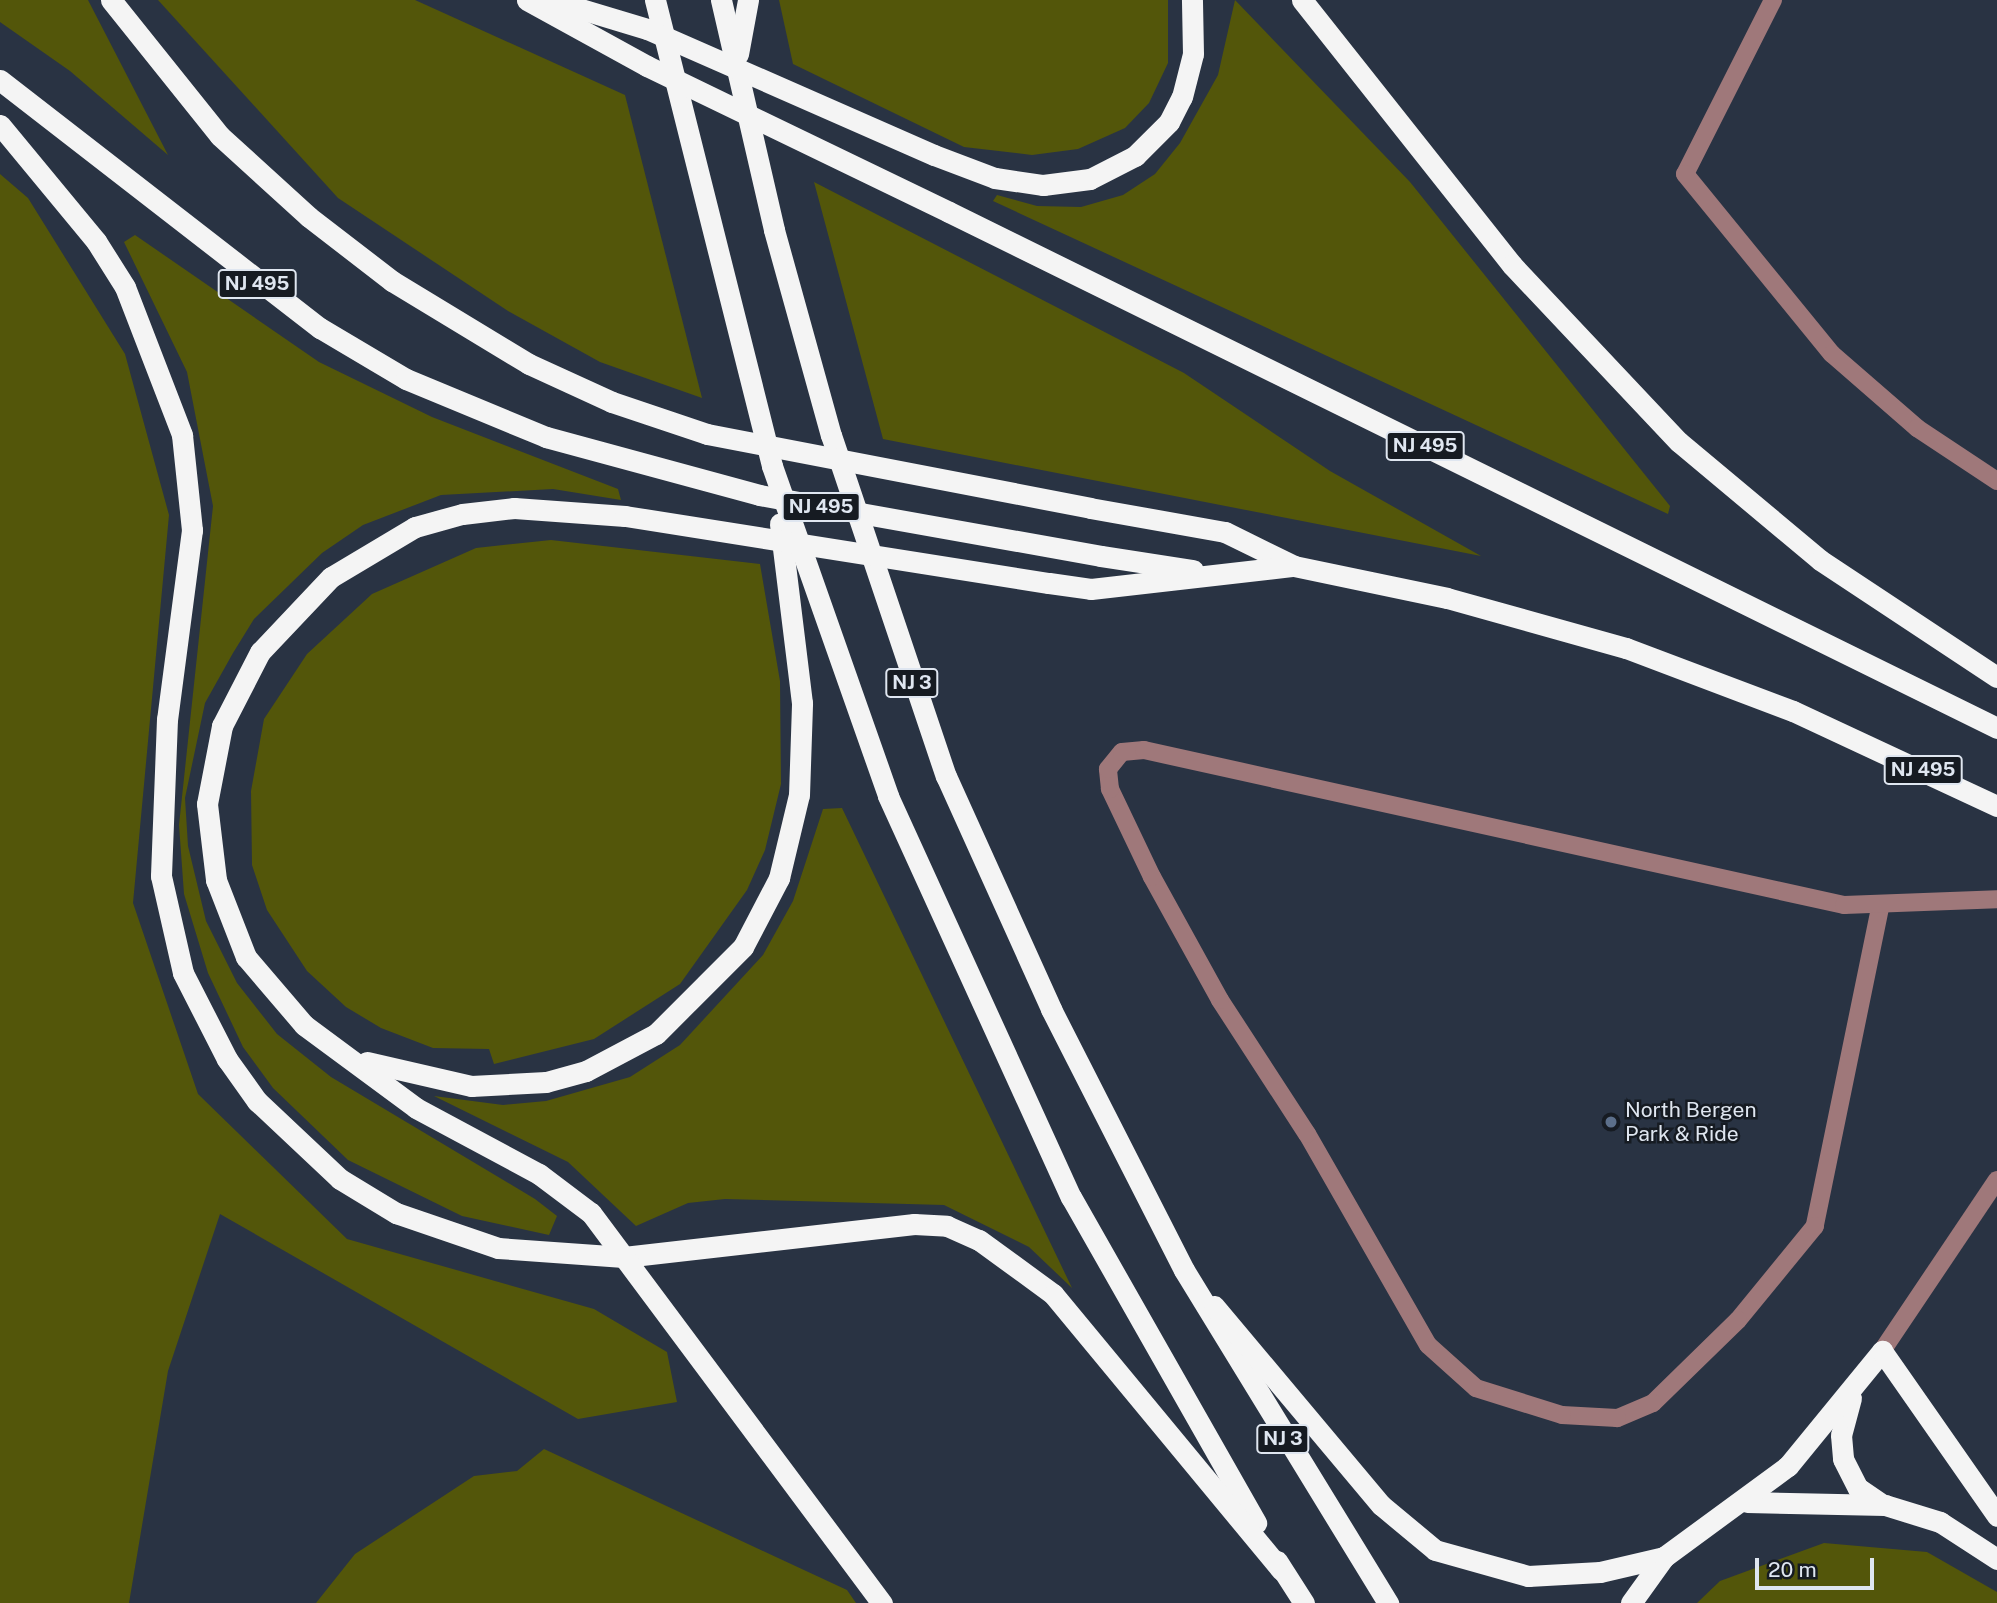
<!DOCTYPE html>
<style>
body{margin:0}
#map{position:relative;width:1997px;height:1603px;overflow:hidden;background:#293343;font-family:"Public Sans",sans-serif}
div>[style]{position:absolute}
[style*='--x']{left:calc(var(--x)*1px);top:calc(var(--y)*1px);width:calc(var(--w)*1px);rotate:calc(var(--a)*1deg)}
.green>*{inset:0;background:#53560a}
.minor>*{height:18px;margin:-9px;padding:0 9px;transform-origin:9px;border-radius:9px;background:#9f787a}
.highway>*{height:21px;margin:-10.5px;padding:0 10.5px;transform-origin:10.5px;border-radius:10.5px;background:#f4f4f4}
.highway-bridge>*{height:21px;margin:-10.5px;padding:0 10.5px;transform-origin:10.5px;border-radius:10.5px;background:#f4f4f4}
.dots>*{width:19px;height:19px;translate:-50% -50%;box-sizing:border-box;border:4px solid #161b22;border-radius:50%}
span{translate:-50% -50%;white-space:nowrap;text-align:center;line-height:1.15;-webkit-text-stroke:5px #161b22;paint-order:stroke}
.shield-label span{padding:2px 5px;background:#161b22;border:2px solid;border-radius:5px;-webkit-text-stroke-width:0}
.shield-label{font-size:19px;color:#dfe6f0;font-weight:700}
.poi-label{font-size:21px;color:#dfe6f0}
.left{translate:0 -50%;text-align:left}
.scale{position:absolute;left:1755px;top:1558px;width:119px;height:32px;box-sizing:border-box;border:4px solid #dfe6f0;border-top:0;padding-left:9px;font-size:21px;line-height:24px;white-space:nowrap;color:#dfe6f0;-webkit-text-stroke:5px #161b22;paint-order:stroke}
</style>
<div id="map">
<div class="green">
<div style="clip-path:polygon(0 0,88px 0,168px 155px,70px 71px,0 22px)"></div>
<div style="clip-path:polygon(158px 0,415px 0,625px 95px,702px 398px,600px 362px,508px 311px,338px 198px)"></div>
<div style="clip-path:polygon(779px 0,1168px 0,1168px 63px,1149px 103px,1125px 128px,1078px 149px,1032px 155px,964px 147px,793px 64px)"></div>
<div style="clip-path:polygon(1235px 0,1410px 182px,1670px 506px,1668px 514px,993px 201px,997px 195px,1037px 206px,1081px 207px,1123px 195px,1155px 174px,1180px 143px,1218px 75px)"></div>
<div style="clip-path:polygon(0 174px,28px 198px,125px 354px,169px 515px,133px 903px,198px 1094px,347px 1239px,594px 1309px,667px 1352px,677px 1402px,578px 1419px,220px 1214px,168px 1371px,129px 1603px,0 1603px)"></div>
<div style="clip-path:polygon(814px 182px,1184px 373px,1330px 471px,1481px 556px,883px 439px)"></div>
<div style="clip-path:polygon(135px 235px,319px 362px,432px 417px,618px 489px,621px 500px,553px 489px,441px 495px,363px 525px,322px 553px,254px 619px,233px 653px,205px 703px,185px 798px,188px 846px,206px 921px,237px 983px,277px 1034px,331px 1077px,535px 1199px,557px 1216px,549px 1235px,462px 1216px,348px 1160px,273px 1088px,243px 1047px,208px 973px,184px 894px,179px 825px,213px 506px,187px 372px,124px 242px)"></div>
<div style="clip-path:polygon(551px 540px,760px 564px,780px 681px,781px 784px,765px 850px,747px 890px,680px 984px,594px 1039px,494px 1064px,489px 1049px,433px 1048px,381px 1028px,346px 1007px,307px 971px,267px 910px,252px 865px,251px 791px,264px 719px,307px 654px,372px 594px,476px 548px)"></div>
<div style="clip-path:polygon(842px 808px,1072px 1288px,1029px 1247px,944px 1205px,725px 1199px,688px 1203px,636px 1226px,568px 1162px,434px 1096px,503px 1105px,546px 1101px,630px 1077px,680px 1045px,763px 955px,793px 901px,823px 809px)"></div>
<div style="clip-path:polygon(544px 1449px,847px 1590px,856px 1603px,316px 1603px,355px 1554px,474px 1476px,517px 1471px)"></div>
<div style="clip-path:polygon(1824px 1543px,1927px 1552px,1997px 1592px,1997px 1603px,1697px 1603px,1720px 1581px)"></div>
</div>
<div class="minor">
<div style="--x:1773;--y:0;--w:195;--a:116.8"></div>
<div style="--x:1685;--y:174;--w:232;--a:50.8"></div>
<div style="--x:1832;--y:354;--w:113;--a:41"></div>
<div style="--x:1917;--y:428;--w:96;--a:33.5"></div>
<div style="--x:1880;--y:908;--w:325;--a:101.6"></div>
<div style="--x:1815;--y:1226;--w:122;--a:129.3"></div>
<div style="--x:1738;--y:1320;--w:119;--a:135.7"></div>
<div style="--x:1653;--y:1403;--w:39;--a:157"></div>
<div style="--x:1617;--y:1418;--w:55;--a:-176.9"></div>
<div style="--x:1562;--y:1415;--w:90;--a:-162.6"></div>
<div style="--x:1476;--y:1388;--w:64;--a:-138.1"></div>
<div style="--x:1428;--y:1345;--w:243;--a:-119.8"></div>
<div style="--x:1307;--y:1134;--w:160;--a:-123"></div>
<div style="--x:1220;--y:1000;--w:141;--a:-118.9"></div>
<div style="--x:1152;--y:877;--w:98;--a:-115.5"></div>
<div style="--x:1110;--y:789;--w:20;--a:-96"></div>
<div style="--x:1108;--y:769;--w:22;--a:-51"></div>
<div style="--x:1122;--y:752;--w:22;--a:-5"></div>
<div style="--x:1144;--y:750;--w:717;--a:12.49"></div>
<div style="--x:1844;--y:905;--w:153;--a:-2.2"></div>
<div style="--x:1882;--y:1351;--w:206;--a:-56.1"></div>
</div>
<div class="highway">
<div style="--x:111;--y:0;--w:174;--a:51.3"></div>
<div style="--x:220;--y:136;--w:120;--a:42.3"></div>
<div style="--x:309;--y:217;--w:105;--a:37.6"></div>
<div style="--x:392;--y:281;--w:160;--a:31.2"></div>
<div style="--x:655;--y:0;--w:480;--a:75.9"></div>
<div style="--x:772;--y:466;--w:350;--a:70.6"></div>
<div style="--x:888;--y:796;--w:441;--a:65.5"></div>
<div style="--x:1071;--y:1197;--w:375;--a:60.4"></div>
<div style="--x:721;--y:0;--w:236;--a:77"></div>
<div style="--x:774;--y:230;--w:213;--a:74.5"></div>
<div style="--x:831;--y:435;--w:360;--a:71.4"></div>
<div style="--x:946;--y:776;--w:256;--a:65.7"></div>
<div style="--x:1051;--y:1009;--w:293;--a:63"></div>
<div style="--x:1184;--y:1270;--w:391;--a:58.5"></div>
<div style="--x:1302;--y:0;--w:338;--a:51.6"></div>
<div style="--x:1512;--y:265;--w:243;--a:46.7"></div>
<div style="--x:1679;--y:442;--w:184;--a:39.9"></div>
<div style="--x:1820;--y:560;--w:212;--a:33.5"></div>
<div style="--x:738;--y:54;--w:55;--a:-79.5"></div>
<div style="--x:0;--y:80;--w:405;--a:37.8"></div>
<div style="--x:320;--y:328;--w:100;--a:30.7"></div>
<div style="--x:406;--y:379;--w:152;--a:22.5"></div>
<div style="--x:0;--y:125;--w:151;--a:50.4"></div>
<div style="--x:96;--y:241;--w:54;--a:57.8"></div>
<div style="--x:125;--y:287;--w:159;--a:68.9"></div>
<div style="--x:182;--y:435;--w:96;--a:84"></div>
<div style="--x:192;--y:530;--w:191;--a:97.5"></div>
<div style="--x:167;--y:719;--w:157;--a:92.2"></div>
<div style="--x:161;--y:876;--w:99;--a:77.2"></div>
<div style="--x:183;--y:973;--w:97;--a:62.9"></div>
<div style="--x:227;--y:1059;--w:52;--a:54.5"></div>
<div style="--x:257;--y:1101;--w:114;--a:43.2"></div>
<div style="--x:340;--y:1179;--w:66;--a:31.3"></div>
<div style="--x:396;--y:1213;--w:108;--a:18.9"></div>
<div style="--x:498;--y:1248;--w:126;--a:4.1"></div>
<div style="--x:624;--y:1257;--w:292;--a:-6.5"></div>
<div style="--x:914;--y:1224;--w:33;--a:3"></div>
<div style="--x:947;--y:1226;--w:35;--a:24"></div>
<div style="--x:979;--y:1240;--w:92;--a:36.1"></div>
<div style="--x:1053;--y:1294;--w:359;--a:50.4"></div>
<div style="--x:934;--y:155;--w:65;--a:20.7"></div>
<div style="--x:995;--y:178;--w:49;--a:8.3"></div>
<div style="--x:1043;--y:185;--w:47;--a:-7.3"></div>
<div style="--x:1090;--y:179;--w:51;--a:-27.1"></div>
<div style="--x:1135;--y:156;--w:48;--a:-45"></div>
<div style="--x:1169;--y:122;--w:28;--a:-63"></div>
<div style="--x:1182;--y:97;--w:44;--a:-75.7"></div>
<div style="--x:1193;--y:54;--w:54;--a:-91.1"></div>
<div style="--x:949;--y:212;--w:1168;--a:26.21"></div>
<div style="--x:1090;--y:508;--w:137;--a:10.1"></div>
<div style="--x:1225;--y:532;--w:77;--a:26.2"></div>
<div style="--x:1294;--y:566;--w:156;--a:11.8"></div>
<div style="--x:1447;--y:598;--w:186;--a:15.6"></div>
<div style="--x:1626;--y:648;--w:178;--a:20.7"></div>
<div style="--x:1793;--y:711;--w:225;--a:25"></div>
<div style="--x:625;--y:516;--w:111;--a:-175.9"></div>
<div style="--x:514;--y:508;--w:52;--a:173.4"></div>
<div style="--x:462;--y:514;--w:49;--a:164.5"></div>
<div style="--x:415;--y:527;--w:98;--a:149.2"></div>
<div style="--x:331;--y:577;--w:103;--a:133.4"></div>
<div style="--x:260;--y:652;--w:83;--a:117.2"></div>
<div style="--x:222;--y:726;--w:79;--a:100.9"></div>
<div style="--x:207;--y:804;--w:77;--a:83.2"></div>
<div style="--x:216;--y:880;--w:83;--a:68.7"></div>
<div style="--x:246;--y:957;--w:89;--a:49.5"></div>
<div style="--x:304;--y:1025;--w:139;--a:36.5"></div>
<div style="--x:416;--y:1108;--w:140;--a:28.2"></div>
<div style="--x:539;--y:1174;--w:65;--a:36.9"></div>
<div style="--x:591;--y:1213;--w:487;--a:53.3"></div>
<div style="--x:1101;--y:556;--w:93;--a:8.7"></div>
<div style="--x:1049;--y:583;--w:42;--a:8.1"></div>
<div style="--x:1091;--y:589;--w:204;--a:-6.5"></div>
<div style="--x:367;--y:1062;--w:107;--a:13"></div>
<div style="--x:471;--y:1086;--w:75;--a:-3.1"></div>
<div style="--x:546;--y:1082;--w:41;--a:-15.4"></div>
<div style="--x:586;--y:1071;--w:79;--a:-27.9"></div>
<div style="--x:656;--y:1034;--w:123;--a:-45"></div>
<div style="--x:743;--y:947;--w:78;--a:-62.4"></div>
<div style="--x:779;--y:878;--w:85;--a:-76.5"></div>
<div style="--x:799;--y:795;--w:92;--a:-88.1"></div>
<div style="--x:802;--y:703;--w:181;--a:-97"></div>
<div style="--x:1214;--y:1306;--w:260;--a:50"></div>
<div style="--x:1381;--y:1505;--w:70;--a:39.8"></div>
<div style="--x:1435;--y:1550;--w:97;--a:15.6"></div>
<div style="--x:1528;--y:1576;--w:72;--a:-3.2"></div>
<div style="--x:1600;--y:1572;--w:66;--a:-13.2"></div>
<div style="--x:1851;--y:1398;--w:38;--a:105"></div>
<div style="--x:1841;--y:1435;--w:24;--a:85"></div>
<div style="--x:1843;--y:1459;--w:33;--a:63"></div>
<div style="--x:1858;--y:1488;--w:27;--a:34"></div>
<div style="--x:1747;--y:1502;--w:138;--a:1.2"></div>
<div style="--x:1885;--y:1505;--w:58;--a:17.2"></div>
<div style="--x:1940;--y:1522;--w:68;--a:33"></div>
<div style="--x:1277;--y:1561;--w:50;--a:57.3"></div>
<div style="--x:1631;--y:1603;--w:57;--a:-54.3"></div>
<div style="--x:1664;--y:1557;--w:154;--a:-36.3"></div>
<div style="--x:1788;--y:1466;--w:149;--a:-50.7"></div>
<div style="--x:1882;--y:1351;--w:201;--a:55.1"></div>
</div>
<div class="highway-bridge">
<div style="--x:527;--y:0;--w:137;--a:28.8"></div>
<div style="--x:647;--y:66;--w:335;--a:25.8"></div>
<div style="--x:551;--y:0;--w:100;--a:16.8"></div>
<div style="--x:647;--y:29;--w:313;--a:23.7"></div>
<div style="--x:529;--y:364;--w:91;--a:24.6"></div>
<div style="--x:612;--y:402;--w:100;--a:18.6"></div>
<div style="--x:707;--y:434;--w:390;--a:10.9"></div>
<div style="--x:546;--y:437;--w:221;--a:15.2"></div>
<div style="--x:759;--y:495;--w:347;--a:10.1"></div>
<div style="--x:625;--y:516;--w:429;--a:9"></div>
</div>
<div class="dots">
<div style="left:1611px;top:1122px;background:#5c6f8a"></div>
</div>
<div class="shield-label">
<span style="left:257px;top:284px">NJ 495</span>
<span style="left:1425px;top:446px">NJ 495</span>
<span style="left:821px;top:507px">NJ 495</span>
<span style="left:912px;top:683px">NJ 3</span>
<span style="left:1923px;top:770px">NJ 495</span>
<span style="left:1283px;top:1439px">NJ 3</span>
</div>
<div class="poi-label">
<span class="left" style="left:1625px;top:1122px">North Bergen<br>Park &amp; Ride</span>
</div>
<div class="scale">20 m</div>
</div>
